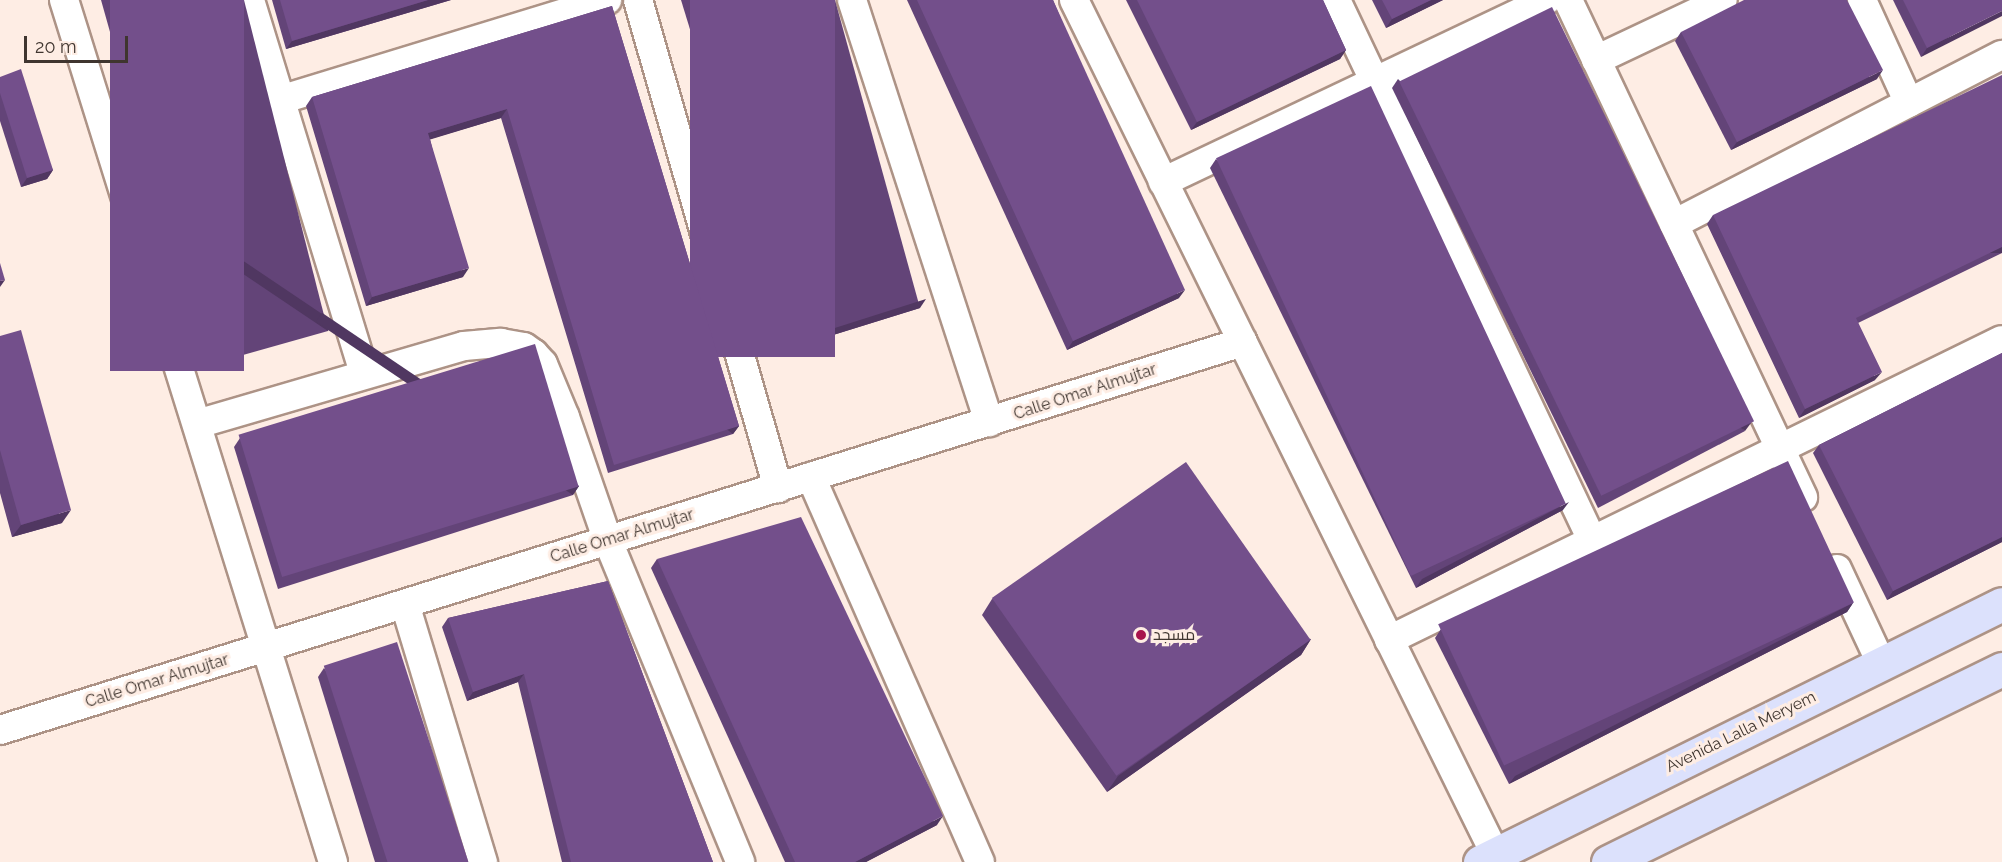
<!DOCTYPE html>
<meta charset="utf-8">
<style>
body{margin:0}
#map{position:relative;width:2002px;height:862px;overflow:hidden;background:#feede4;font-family:Raleway,Cairo,sans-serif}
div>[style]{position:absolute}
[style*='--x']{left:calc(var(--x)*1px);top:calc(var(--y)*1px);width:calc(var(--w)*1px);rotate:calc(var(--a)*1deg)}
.roads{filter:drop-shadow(2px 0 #ad9386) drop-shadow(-2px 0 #ad9386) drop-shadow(0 2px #ad9386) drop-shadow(0 -2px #ad9386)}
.street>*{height:28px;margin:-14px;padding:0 14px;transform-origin:14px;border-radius:14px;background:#fff}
.secondary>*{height:33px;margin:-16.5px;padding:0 16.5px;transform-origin:16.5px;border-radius:16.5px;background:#dce1fc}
.wall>*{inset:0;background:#634478}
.shaded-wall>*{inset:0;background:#503761;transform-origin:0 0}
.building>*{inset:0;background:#734f8b;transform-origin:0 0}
.dots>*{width:16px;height:16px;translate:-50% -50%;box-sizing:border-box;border:3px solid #feede4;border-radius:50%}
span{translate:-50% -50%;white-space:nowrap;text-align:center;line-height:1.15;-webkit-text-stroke:6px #feede4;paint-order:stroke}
.street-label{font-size:16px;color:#3f352f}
.poi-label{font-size:16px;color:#3f352f}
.left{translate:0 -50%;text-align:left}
.scale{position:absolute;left:24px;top:36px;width:104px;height:27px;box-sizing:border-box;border:3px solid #3f352f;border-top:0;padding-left:8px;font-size:18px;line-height:21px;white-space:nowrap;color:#3f352f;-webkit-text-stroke:4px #feede4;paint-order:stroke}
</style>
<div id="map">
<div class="roads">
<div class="street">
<div style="--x:64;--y:0;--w:903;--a:72.67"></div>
<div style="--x:250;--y:0;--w:391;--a:73"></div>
<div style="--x:638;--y:0;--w:508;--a:73.99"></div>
<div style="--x:852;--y:0;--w:444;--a:72"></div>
<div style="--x:1074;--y:0;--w:961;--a:63.75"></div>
<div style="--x:1336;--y:0;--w:598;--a:64.64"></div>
<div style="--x:1568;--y:0;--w:550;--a:64.69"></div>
<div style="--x:1862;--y:0;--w:113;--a:65.5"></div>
<div style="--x:1596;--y:60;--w:140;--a:-25.3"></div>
<div style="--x:283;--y:99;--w:339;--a:-17"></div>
<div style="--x:1163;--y:182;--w:425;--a:-25.4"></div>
<div style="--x:1674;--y:224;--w:369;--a:-27.3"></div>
<div style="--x:197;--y:424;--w:278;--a:-16.3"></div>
<div style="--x:464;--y:346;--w:37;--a:-5"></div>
<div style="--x:501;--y:343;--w:23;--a:10"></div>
<div style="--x:524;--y:347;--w:12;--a:35"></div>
<div style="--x:534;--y:354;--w:13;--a:48"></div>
<div style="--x:543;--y:364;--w:57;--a:67.5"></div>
<div style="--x:565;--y:417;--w:131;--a:70.9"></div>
<div style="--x:608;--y:541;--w:347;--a:67.6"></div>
<div style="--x:811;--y:477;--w:420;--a:66.3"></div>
<div style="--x:1837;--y:569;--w:104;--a:64.9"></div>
<div style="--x:405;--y:604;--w:270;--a:73.2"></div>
<div style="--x:1389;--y:640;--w:682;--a:-26.08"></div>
<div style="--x:0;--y:730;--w:1302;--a:-17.34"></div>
</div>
<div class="secondary">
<div style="--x:1480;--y:862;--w:582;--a:-26.3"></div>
<div style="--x:1608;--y:862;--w:439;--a:-26.1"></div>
</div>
</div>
<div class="wall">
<div style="clip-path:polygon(101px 0,244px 0,328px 331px,204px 366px)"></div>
<div style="clip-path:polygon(272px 0,451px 0,286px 49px)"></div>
<div style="clip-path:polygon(681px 0,835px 0,920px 308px,788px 349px)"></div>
<div style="clip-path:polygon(907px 0,1053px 0,1179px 298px,1067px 350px)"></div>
<div style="clip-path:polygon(1126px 0,1323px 0,1346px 50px,1340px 59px,1191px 130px)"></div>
<div style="clip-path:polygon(1372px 0,1443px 0,1386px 28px)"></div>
<div style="clip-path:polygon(1893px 0,2002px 0,1921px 57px)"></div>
<div style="clip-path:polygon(612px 6px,739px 426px,733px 434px,608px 473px,501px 118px,430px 139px,463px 277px,366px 306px,306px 106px,312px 97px)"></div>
<div style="clip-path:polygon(1681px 32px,1877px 79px,1731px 150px,1675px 41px)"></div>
<div style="clip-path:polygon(0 77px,53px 170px,47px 179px,21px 187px,0 121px)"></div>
<div style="clip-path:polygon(1398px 79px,1745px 431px,1598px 508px,1392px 88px)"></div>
<div style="clip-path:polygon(1216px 159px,1563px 510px,1416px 588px,1210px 168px)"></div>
<div style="clip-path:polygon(1713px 215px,2002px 253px,1858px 323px,1875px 380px,1799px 418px,1707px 224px)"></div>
<div style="clip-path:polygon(0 336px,62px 523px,12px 537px,0 493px)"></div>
<div style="clip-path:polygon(2002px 353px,2002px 542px,1887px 600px,1813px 453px,1819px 445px)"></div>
<div style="clip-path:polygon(240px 438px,579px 486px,573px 495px,278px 589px,234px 447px)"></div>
<div style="clip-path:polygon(657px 559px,937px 825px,866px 862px,785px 862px,651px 568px)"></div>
<div style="clip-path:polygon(608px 581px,713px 862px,562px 862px,518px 682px,467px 701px,442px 627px,448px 618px)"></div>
<div style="clip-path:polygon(992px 599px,1311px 639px,1301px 655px,1107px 792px,982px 615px)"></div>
<div style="clip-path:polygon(1853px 603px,1847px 612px,1509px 784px,1435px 638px,1441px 629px)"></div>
<div style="clip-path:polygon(324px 668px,467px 862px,375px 862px,318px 677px)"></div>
</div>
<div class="shaded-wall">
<div style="clip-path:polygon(428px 0,451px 0,286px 49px,292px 41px)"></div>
<div style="clip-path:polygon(1431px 0,1443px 0,1386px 28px,1392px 19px)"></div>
<div style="clip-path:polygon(2002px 11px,2002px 16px,1921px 57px,1927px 48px)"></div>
<div style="clip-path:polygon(1346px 50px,1340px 59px,1191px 130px,1197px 122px)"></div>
<div style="clip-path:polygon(1883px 70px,1877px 79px,1731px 150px,1737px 142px)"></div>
<div style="clip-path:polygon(507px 109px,501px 118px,422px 142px,428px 133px)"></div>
<div style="clip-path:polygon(53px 170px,47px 179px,21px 187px,27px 178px)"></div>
<div style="left:2002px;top:247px;width:6px;height:162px;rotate:90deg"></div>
<div style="clip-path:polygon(469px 268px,463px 277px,366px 306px,372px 297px)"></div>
<div style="clip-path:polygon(5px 280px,0 287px,0 281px)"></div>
<div style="clip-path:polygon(1185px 290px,1179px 298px,1067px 350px,1073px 341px)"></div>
<div style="clip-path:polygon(926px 299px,920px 308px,788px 349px,794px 341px)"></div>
<div style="left:334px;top:322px;width:11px;height:129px;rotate:124deg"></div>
<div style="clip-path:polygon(1882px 372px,1875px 380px,1799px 418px,1805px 409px)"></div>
<div style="left:1751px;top:423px;width:10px;height:166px;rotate:127deg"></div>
<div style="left:739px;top:426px;width:10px;height:131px;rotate:127deg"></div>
<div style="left:579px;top:486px;width:11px;height:310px;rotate:124deg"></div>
<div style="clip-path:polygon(1569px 502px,1563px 510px,1416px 588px,1422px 579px)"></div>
<div style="clip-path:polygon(71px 510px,62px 523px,12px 537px,21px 525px)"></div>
<div style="clip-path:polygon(2002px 537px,2002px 542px,1887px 600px,1893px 591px)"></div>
<div style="clip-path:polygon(1853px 603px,1847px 612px,1509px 784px,1515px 776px)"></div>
<div style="clip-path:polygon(1311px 639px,1301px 655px,1107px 792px,1118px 776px)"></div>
<div style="clip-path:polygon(524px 674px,518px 682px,467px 701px,473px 692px)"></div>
<div style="clip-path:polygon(943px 816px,937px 825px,866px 862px,855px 862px)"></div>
</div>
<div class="building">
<div style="left:110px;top:0;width:134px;height:371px"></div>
<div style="clip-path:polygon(280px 0,428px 0,292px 41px)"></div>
<div style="left:690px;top:0;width:145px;height:357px"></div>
<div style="clip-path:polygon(917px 0,1053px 0,1185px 290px,1073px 341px)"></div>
<div style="clip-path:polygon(1137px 0,1323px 0,1346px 50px,1197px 122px)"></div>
<div style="clip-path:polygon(1382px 0,1431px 0,1392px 19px)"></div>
<div style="clip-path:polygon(1744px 0,1847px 0,1883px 70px,1737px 142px,1681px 32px)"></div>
<div style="clip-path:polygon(1903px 0,2002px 0,2002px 11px,1927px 48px)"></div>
<div style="clip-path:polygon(612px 6px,739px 426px,614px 465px,507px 109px,428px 133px,469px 268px,372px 297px,312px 97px)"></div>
<div style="left:1552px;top:7px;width:461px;height:170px;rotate:64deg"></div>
<div style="clip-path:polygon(21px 69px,53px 170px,27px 178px,0 93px,0 77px)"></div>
<div style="clip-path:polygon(2002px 75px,2002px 247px,1856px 318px,1882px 372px,1805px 409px,1713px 215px)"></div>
<div style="left:1371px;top:86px;width:461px;height:171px;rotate:65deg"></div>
<div style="clip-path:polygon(0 263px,5px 280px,0 281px)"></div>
<div style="clip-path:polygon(21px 330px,71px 510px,21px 525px,0 450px,0 336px)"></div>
<div style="left:535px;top:344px;width:149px;height:310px;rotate:73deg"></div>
<div style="clip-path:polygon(2002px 353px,2002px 537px,1893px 591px,1819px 445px)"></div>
<div style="left:1788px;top:461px;width:156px;height:386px;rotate:65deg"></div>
<div style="left:1186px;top:462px;width:217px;height:237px;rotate:55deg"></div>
<div style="clip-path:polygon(801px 517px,943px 816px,855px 862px,795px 862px,657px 559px)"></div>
<div style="clip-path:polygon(608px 581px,713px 862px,571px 862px,524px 674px,473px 692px,448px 618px)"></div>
<div style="left:397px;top:642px;width:231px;height:77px;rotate:72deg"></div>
</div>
<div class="dots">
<div style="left:1141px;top:635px;background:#a7134c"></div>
</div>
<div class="street-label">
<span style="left:1085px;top:392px;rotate:-18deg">Calle Omar Almujtar</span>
<span style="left:622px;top:536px;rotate:-17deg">Calle Omar Almujtar</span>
<span style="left:157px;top:681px;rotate:-17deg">Calle Omar Almujtar</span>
<span style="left:1741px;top:732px;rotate:-26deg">Avenida Lalla Meryem</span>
</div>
<div class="poi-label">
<span class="left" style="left:1153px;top:635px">مسجد</span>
</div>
<div class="scale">20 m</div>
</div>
